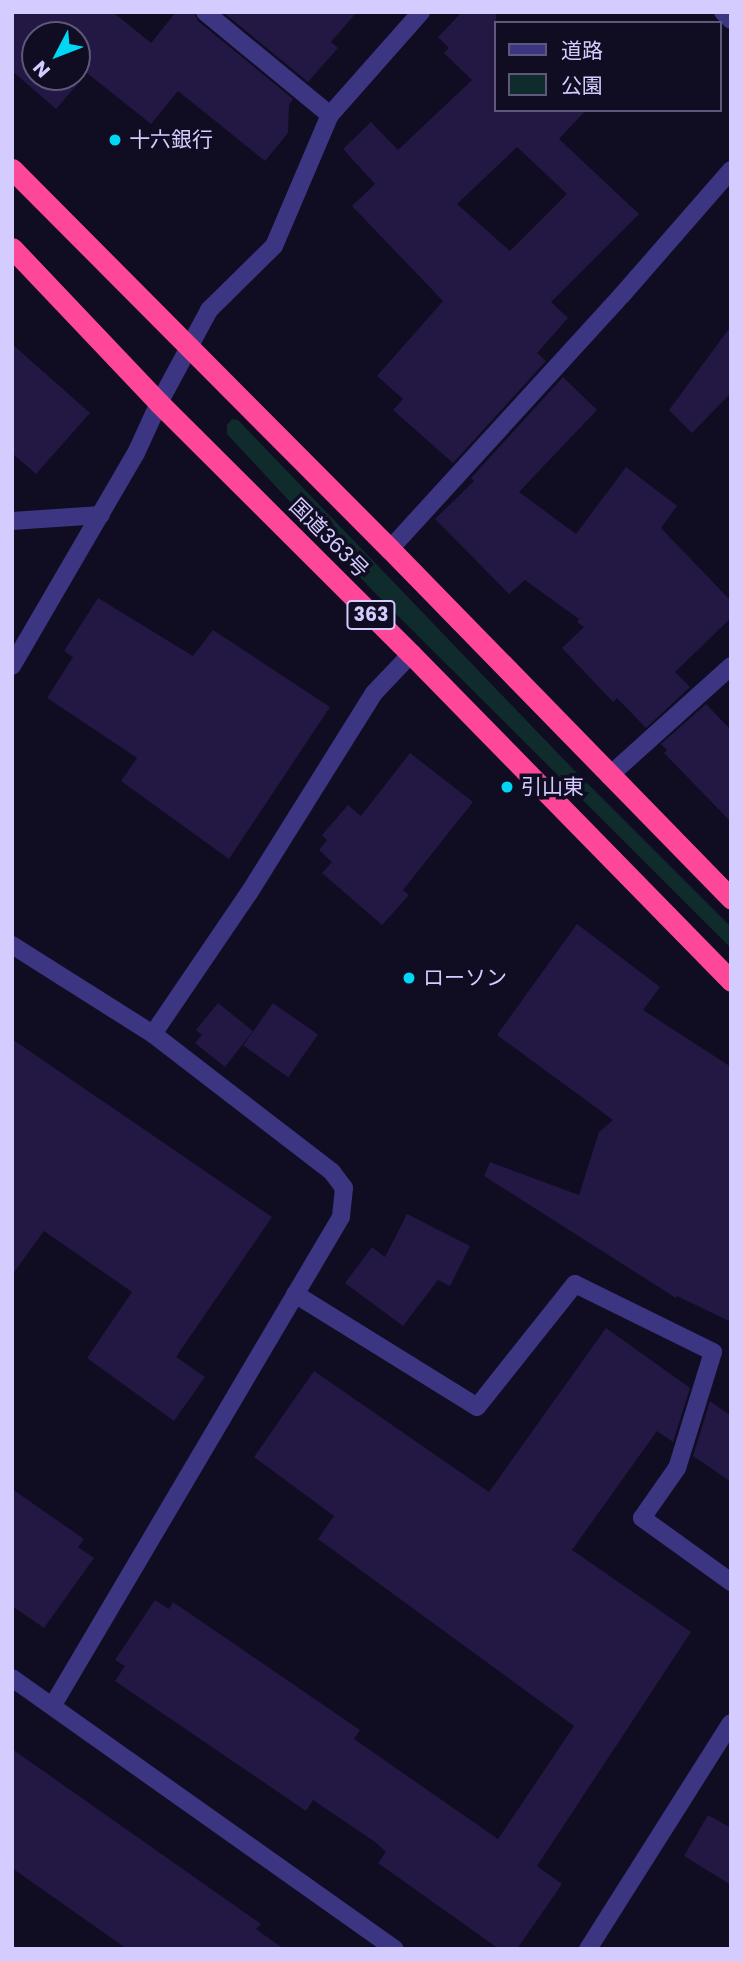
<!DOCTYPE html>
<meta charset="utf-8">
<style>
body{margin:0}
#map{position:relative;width:743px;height:1961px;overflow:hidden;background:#100c21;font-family:Poppins,"Noto Sans JP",sans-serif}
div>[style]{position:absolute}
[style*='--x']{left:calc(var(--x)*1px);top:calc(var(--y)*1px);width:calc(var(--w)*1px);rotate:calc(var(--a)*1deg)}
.green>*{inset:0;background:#0f2b2b}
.building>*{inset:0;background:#221843;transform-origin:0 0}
.street>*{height:18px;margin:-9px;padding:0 9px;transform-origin:9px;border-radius:9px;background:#3b3582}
.highway>*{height:21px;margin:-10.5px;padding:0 10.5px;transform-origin:10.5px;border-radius:10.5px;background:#ff4799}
.dots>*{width:19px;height:19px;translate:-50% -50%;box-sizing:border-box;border:4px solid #100c21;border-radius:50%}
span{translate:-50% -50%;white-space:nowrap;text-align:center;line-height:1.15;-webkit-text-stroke:7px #100c21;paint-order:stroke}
.shield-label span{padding:2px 5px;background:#100c21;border:2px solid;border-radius:5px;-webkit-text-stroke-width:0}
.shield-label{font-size:19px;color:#d4ccff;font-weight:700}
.poi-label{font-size:21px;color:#d4ccff}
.left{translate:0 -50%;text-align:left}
.street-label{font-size:21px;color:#d4ccff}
.frame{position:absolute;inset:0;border:14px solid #d4ccff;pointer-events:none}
.legend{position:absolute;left:494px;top:21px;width:228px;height:91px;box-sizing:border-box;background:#100c21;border:2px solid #5e597a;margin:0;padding:9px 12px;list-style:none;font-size:21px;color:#d4ccff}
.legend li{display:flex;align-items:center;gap:14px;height:35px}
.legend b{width:35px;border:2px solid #5e597a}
.north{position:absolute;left:21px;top:21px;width:70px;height:70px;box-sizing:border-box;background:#100c21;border:2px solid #5e597a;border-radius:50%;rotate:228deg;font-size:19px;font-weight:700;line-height:28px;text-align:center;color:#d4ccff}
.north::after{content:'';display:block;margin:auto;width:24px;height:32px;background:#00d7f7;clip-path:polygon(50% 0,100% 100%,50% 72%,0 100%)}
</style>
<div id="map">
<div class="green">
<div style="clip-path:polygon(232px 419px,238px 420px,572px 768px,731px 927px,731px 948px,372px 590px,227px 434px,227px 425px)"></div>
</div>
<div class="building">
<div style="clip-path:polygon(evenodd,12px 12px,113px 12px,151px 43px,176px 12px,194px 12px,198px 21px,293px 99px,289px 105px,288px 133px,265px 161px,178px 91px,151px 124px,87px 73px,56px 109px,12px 71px,12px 12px,35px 35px,77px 35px,77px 77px,35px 77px,35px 35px)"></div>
<div style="clip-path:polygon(223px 12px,357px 12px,331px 42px,338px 48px,308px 82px)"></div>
<div style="clip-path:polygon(evenodd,462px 12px,496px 12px,496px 110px,586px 110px,559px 139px,639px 214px,551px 302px,568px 318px,537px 353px,546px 361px,453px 463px,393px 410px,403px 399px,377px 376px,443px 301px,352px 206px,375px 184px,343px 149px,371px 122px,398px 150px,472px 80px,444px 53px,449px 48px,438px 37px,462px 12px,517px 147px,567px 194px,510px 251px,457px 204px,517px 147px)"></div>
<div style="clip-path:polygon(731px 326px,731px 393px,692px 433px,669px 410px)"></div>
<div style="clip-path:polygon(12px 344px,90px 413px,36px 474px,12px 453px)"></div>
<div style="clip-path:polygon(563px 377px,597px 410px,519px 492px,576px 534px,626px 467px,677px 506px,661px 528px,731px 601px,731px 618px,675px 672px,690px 687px,646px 728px,617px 698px,613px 702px,562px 648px,584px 627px,577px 622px,579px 619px,525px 580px,509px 594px,435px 519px,474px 481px,471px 478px)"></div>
<div style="clip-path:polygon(98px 598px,193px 656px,213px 630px,330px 707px,229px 859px,121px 781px,137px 758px,47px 698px,73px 657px,64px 651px)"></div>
<div style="clip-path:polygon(706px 704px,731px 730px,731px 822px,664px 753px,667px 750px,661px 744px)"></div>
<div style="clip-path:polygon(410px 753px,473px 802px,403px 890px,409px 895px,382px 925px,322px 873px,332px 862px,319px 850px,327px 840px,322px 835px,348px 805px,361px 816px)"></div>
<div style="clip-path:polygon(577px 924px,660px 987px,643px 1010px,731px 1067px,731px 1322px,677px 1296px,676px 1298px,484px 1176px,490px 1162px,579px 1195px,599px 1132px,613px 1120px,497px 1035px)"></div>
<div style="clip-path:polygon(218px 1003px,253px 1031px,225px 1067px,195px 1043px,202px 1035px,196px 1030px)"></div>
<div style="left:273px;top:1003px;width:55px;height:52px;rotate:35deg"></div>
<div style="clip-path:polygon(12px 1039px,272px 1217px,176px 1357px,205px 1377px,174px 1421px,87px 1358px,132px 1292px,44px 1231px,12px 1275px)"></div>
<div style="clip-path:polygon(407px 1214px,470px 1246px,450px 1286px,438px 1280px,403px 1326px,345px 1283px,372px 1247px,385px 1257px)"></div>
<div style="clip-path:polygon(606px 1328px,690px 1388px,673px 1442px,657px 1431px,572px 1550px,691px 1632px,537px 1866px,562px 1884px,517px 1949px,499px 1949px,378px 1863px,386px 1852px,375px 1842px,313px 1800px,306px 1811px,115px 1681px,125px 1666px,115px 1660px,155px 1600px,169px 1609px,173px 1602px,360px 1730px,354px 1739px,498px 1839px,574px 1726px,318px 1539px,334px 1516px,254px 1457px,314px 1371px,489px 1492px)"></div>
<div style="clip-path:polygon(710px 1401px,731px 1416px,731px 1482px,693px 1456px)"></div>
<div style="clip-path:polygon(12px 1489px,84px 1539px,78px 1547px,94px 1558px,44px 1628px,12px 1606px)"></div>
<div style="clip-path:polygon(12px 1749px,261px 1924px,256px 1929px,284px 1949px,127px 1949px,12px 1868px)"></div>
<div style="clip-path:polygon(708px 1815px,731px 1828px,731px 1885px,684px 1856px)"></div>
</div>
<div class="street">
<div style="--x:205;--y:12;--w:162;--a:39.5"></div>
<div style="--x:723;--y:12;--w:11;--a:45"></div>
<div style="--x:12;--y:521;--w:89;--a:-3.9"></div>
<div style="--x:390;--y:549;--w:344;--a:-47.6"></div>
<div style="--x:622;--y:295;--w:166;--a:-48.9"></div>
<div style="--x:12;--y:666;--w:246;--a:-59.8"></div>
<div style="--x:136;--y:453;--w:55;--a:-65.3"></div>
<div style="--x:159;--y:403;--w:106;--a:-61.7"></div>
<div style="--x:209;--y:310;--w:91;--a:-44.6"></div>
<div style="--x:274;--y:246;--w:142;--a:-66.9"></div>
<div style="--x:330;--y:115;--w:137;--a:-48.5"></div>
<div style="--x:609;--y:776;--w:164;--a:-42"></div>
<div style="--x:12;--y:945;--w:167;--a:32.3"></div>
<div style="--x:153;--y:1034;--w:226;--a:37.6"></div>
<div style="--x:332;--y:1172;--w:20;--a:53"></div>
<div style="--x:344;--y:1188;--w:29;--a:96"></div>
<div style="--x:341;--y:1217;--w:567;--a:120.55"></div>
<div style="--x:153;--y:1034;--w:171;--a:-55.8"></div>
<div style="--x:249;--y:893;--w:236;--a:-58"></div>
<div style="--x:374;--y:693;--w:54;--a:-46.5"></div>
<div style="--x:295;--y:1294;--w:214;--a:31.8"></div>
<div style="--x:477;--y:1407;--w:157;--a:-51.5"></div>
<div style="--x:575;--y:1284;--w:154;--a:26.2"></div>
<div style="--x:713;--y:1352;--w:121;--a:107.2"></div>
<div style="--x:677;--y:1468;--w:61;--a:125"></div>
<div style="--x:642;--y:1518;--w:110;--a:35.7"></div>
<div style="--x:12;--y:1678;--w:469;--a:35.3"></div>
<div style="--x:588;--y:1949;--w:267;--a:-57.7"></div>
</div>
<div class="highway">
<div style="--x:12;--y:169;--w:536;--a:45.15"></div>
<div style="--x:390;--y:549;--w:489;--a:45.7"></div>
<div style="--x:12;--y:248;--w:214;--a:46.5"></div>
<div style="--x:159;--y:403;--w:356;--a:44.9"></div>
<div style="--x:411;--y:654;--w:458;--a:45.6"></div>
</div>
<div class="dots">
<div style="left:115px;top:140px;background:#00d7f7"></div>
<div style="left:507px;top:787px;background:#00d7f7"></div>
<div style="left:409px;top:978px;background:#00d7f7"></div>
</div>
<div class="shield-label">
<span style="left:371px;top:615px">363</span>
</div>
<div class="poi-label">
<span class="left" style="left:129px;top:140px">十六銀行</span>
<span class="left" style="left:521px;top:787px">引山東</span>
<span class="left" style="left:423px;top:978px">ローソン</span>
</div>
<div class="street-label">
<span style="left:329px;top:538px;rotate:45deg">国道363号</span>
</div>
<div class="frame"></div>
<ul class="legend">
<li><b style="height:9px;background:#3b3582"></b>道路</li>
<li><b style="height:19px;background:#0f2b2b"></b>公園</li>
</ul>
<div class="north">N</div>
</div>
